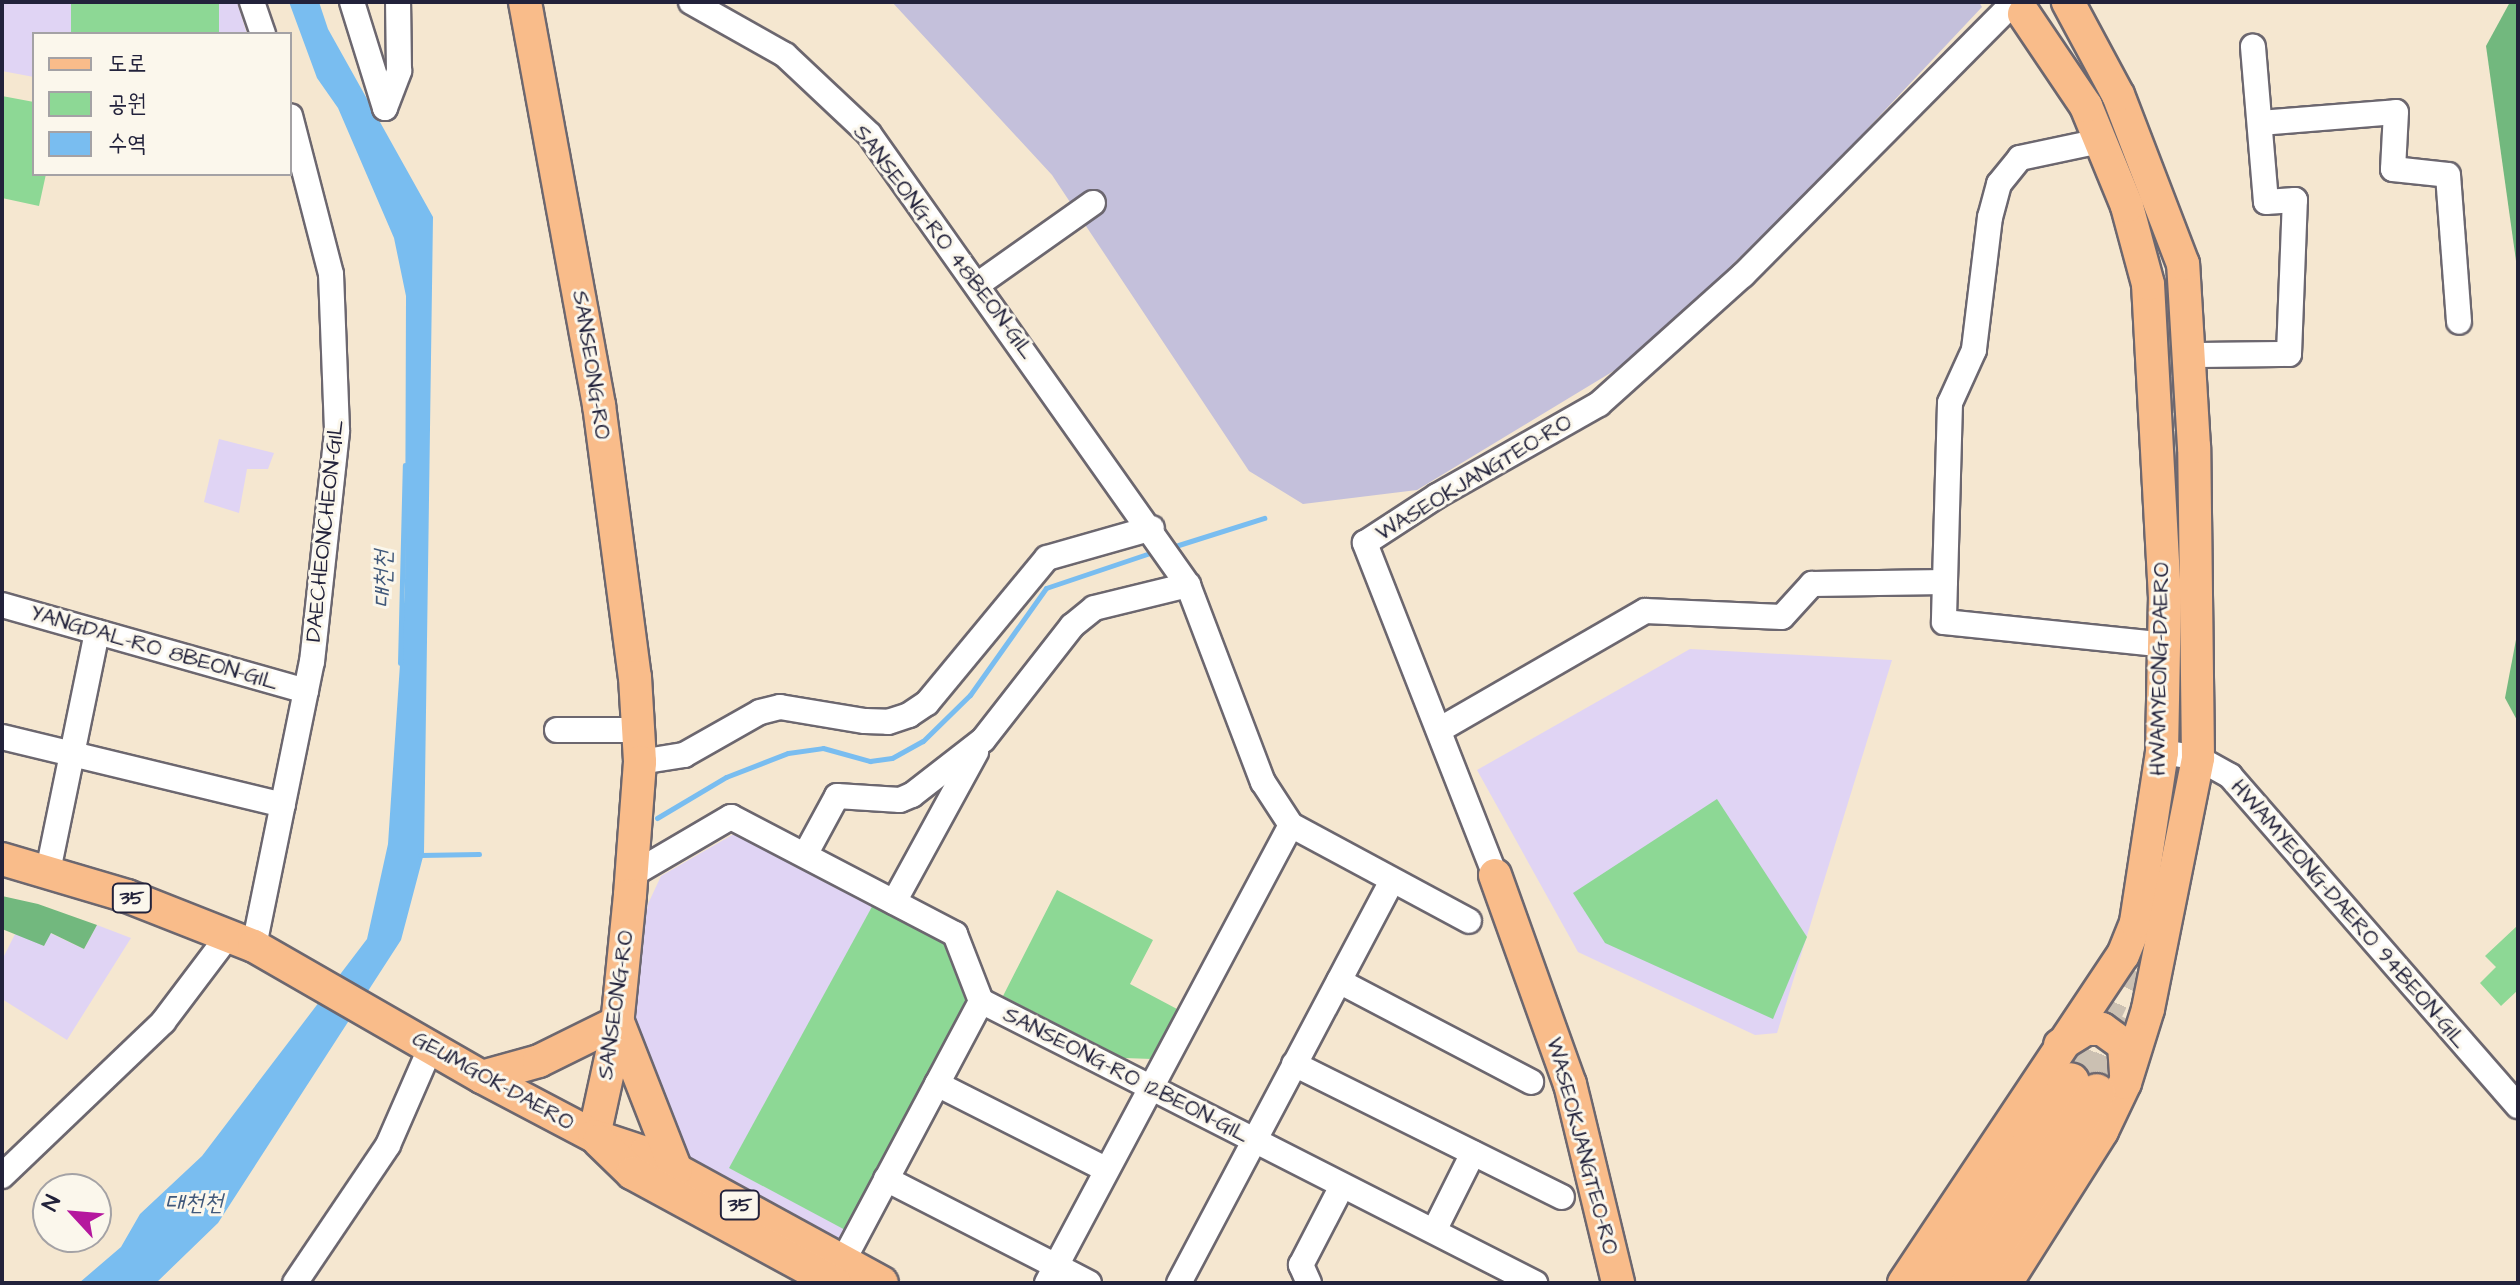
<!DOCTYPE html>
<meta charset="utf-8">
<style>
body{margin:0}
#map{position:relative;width:2520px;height:1285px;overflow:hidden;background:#f5e7d0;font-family:"Architects Daughter","Poor Story",sans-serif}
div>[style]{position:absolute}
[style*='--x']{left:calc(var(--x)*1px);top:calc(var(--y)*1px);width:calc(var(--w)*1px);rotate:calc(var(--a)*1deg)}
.built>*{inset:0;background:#e0d4f4}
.industrial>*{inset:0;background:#c4c0db}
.green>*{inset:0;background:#8dd895;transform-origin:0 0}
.forest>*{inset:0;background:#72b87e}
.water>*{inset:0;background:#79bdf0}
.stream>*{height:5px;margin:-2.5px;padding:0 2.5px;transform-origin:2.5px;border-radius:2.5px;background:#79bdf0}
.highway-tunnel>*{height:36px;margin-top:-18px;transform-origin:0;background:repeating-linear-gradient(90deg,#cbc0b2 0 36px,transparent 0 54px)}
.roads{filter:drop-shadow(2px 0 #6c676f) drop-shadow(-2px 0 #6c676f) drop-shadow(0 2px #6c676f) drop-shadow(0 -2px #6c676f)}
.minor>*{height:24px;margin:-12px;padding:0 12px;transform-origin:12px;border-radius:12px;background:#fff}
.major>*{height:32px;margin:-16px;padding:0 16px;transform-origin:16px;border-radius:16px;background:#f9bc8a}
.highway>*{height:36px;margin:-18px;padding:0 18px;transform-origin:18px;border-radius:18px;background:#f9bc8a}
span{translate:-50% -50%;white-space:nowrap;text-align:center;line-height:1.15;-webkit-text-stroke:6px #fbf7ec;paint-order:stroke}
.shield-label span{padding:2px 6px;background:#fbf7ec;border:2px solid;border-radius:6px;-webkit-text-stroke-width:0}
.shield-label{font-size:20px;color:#22223b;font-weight:700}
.street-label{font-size:22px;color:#22223b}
.water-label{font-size:24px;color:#40587a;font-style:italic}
.frame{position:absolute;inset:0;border:4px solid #22223b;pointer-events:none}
.legend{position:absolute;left:32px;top:32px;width:260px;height:144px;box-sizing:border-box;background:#fbf7ec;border:2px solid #a4a2a5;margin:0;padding:10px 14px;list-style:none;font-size:24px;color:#22223b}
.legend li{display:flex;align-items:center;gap:16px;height:40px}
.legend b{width:40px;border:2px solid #a4a2a5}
.north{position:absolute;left:32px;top:1173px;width:80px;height:80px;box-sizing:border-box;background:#fbf7ec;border:2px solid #a4a2a5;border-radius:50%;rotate:296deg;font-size:22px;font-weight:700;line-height:32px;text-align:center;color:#22223b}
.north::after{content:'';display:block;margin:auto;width:28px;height:36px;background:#b5179e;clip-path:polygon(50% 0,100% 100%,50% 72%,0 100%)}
</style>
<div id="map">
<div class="built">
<div style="clip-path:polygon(2px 2px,237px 2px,247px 34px,34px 34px,34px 77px,2px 71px)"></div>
<div style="clip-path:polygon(219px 439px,274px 453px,268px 469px,247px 469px,239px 513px,204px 502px)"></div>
<div style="clip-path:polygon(1690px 649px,1892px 660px,1777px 1033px,1755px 1035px,1578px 952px,1477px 770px)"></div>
<div style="clip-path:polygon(739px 831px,949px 936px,974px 999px,838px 1251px,689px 1166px,628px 1018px,648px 904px,661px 876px)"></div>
<div style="clip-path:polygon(97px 925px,131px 938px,67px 1040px,2px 999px,2px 960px,16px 932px,44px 946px,50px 933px,84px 949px)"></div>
</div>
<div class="industrial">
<div style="clip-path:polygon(892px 2px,1979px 2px,1982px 7px,1824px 175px,1640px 355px,1417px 490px,1303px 504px,1249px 471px,1052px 175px)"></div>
</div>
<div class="green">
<div style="left:71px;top:2px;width:148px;height:32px"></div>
<div style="clip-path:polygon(2px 96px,34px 102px,34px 174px,46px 174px,39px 206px,2px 198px)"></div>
<div style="clip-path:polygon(1717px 799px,1807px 937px,1773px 1019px,1605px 943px,1573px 893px)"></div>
<div style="clip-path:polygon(1057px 890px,1153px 940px,1130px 984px,1177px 1009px,1152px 1059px,1124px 1058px,1003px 996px)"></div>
<div style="clip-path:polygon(874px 903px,941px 937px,967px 1004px,849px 1232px,729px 1168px)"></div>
<div style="clip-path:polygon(2517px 926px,2518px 990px,2501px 1006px,2480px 983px,2496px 967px,2485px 956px)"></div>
</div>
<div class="forest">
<div style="clip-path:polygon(2510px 2px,2518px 2px,2518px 275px,2486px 46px)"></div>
<div style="clip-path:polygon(2518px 629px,2518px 722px,2505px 698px)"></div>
<div style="clip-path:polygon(2px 896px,38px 904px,97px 925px,84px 949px,51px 933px,44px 946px,2px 929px)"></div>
</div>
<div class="water">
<div style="clip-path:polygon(289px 2px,319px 2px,328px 29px,433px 217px,424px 853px,401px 940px,218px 1223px,156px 1283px,79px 1283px,121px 1247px,140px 1214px,202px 1156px,367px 939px,388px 844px,405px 589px,406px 296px,394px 238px,338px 108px,317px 78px)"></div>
</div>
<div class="stream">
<div style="--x:1169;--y:548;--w:100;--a:-17.5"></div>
<div style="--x:400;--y:663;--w:198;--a:-88.6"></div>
<div style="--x:657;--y:818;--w:80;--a:-30.7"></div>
<div style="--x:726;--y:777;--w:66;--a:-21.2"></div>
<div style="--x:788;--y:753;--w:35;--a:-8"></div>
<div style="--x:823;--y:748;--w:49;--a:15.5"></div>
<div style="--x:870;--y:761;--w:22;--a:-8"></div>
<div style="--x:892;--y:758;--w:35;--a:-29"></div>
<div style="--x:923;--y:741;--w:66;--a:-44.4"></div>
<div style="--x:970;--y:695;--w:131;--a:-54.6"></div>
<div style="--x:1046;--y:588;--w:116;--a:-18.6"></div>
<div style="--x:420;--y:855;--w:59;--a:-1"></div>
</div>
<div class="highway-tunnel">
<div style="--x:2167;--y:377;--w:129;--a:86.9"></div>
<div style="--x:2071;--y:1081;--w:127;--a:-64.2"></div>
<div style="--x:2097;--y:1092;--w:79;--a:-65.4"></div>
</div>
<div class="roads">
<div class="minor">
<div style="--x:252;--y:2;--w:34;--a:71"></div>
<div style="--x:352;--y:2;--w:111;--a:72.7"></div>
<div style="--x:691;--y:2;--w:108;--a:29.4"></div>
<div style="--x:785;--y:55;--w:115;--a:43.2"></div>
<div style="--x:869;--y:134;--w:552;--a:54.73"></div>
<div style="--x:385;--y:108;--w:40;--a:-69"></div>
<div style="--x:399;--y:71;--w:69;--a:-90.8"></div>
<div style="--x:2260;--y:123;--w:136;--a:-4.6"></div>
<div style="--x:2396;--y:112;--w:57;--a:93"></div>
<div style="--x:2393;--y:169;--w:55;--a:6.2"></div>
<div style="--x:2448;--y:175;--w:147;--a:85.7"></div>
<div style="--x:2100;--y:141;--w:82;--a:168"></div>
<div style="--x:2020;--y:158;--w:33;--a:129"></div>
<div style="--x:1999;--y:184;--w:34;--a:105"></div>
<div style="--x:1990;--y:217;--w:134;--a:96.9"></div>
<div style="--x:1974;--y:350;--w:58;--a:114.4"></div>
<div style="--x:1950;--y:403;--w:219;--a:91.6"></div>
<div style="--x:1944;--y:622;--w:222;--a:5.9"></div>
<div style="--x:977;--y:285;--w:142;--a:-35.3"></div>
<div style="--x:2190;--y:355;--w:99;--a:-0.6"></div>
<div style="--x:2289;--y:354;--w:154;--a:-87.8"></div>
<div style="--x:2295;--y:200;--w:29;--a:176"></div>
<div style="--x:2266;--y:202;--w:156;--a:-94.8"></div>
<div style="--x:2;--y:605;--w:316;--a:15.8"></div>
<div style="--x:557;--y:730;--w:79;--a:0"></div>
<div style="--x:1439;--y:730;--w:238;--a:-30"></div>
<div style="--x:1645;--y:611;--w:137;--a:2.5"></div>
<div style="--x:1782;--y:617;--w:45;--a:-47.7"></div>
<div style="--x:1812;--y:584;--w:133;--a:-0.9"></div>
<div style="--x:2;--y:737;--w:289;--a:13.6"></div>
<div style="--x:2162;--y:752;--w:36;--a:9"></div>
<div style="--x:2198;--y:758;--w:37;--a:29"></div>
<div style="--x:2230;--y:776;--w:438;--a:48.9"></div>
<div style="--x:640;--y:762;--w:45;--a:-9"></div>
<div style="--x:684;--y:755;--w:87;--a:-29.5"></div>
<div style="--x:760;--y:712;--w:21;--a:-14"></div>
<div style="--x:780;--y:707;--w:86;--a:9.4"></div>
<div style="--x:865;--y:721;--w:23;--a:2"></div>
<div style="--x:888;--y:722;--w:22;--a:-18"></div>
<div style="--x:909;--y:715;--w:22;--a:-34"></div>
<div style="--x:927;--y:703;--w:188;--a:-50.4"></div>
<div style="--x:1047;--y:558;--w:109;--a:-15.9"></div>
<div style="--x:805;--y:855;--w:67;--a:-61.5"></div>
<div style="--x:837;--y:796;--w:63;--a:3.6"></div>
<div style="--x:900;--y:800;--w:13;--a:-23"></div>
<div style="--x:912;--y:795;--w:90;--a:-37.8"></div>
<div style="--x:983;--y:740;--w:145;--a:-52"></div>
<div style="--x:1072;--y:626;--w:28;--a:-39"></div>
<div style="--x:1094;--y:608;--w:97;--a:-13.7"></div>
<div style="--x:1188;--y:585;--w:211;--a:69.2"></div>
<div style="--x:1263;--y:782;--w:51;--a:56.9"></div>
<div style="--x:1291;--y:825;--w:202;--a:28.3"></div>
<div style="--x:48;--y:871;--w:244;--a:-78.4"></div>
<div style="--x:1495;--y:875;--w:357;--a:-111.4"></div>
<div style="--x:1365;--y:543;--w:86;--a:-33.1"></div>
<div style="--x:1437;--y:496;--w:186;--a:-29.6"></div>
<div style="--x:1599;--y:404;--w:193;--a:-41.9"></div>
<div style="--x:1743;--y:275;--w:379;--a:-45.2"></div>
<div style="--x:630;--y:876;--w:117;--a:-30.3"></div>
<div style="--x:731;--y:817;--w:253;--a:27.6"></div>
<div style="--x:955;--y:934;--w:72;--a:68.8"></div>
<div style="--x:981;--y:1001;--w:622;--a:26.98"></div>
<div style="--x:894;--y:902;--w:171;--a:-61.3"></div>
<div style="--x:254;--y:946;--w:290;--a:-78.5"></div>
<div style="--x:312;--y:662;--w:233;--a:-83.8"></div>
<div style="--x:337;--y:430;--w:156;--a:-92.2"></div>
<div style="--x:331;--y:274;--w:163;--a:-104.5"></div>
<div style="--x:1339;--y:981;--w:217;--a:27.7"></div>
<div style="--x:1294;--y:1064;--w:299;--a:26.4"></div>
<div style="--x:937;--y:1084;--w:188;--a:26.8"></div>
<div style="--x:2;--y:1176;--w:223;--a:-43.7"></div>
<div style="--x:163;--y:1022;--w:108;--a:-52.9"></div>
<div style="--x:886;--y:1179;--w:228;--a:27.1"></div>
<div style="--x:1434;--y:1231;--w:87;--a:-63.4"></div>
<div style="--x:843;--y:1261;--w:294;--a:-62"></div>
<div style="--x:295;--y:1283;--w:166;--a:-56"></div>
<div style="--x:388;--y:1145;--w:105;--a:-66.4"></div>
<div style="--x:1047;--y:1283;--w:519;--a:-61.95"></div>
<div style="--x:1179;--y:1283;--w:455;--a:-62.1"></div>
<div style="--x:1309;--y:1283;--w:20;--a:-114"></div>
<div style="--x:1301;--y:1265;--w:89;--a:-62.6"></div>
</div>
<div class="major">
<div style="--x:525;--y:2;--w:410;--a:79.6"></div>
<div style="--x:599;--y:405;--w:274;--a:82.5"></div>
<div style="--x:635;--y:677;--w:85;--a:86.6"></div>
<div style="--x:640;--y:762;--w:133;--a:94.3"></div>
<div style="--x:630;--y:895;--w:141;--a:95.7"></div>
<div style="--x:616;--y:1035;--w:103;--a:102.3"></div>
<div style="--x:2;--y:859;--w:130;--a:16.5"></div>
<div style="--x:127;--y:896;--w:136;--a:21.5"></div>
<div style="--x:254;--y:946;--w:263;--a:29.9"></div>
<div style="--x:482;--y:1077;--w:127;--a:27.8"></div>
<div style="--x:594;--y:1136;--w:54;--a:18.4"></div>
<div style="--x:645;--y:1153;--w:270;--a:28.7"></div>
<div style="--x:1495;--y:875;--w:222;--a:70.3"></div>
<div style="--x:1570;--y:1084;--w:205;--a:76.4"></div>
<div style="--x:2060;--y:1045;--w:31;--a:-32"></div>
<div style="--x:2086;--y:1029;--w:16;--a:0"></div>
<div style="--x:2102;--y:1029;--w:27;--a:36"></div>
<div style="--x:2124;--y:1045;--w:31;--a:86"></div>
<div style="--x:482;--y:1077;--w:59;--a:-15.7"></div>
<div style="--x:539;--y:1061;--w:88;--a:-26.3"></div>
<div style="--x:618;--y:1022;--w:159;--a:68.6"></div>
<div style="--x:599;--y:1141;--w:46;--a:44.1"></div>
<div style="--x:632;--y:1173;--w:231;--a:28.5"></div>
<div style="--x:1904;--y:1283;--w:394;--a:-56.3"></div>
<div style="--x:2123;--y:955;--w:35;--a:-68"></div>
<div style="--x:2136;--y:922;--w:172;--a:-81.3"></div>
<div style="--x:2162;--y:752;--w:154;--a:-88.9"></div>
<div style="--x:2165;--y:598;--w:314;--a:-93.1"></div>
<div style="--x:2148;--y:284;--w:81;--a:-105.1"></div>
<div style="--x:2127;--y:206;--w:108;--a:-112.3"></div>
<div style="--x:2086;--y:106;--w:111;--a:-124"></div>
<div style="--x:2006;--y:1283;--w:180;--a:-57.7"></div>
<div style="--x:2102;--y:1131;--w:53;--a:-64.4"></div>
<div style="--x:2125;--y:1083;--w:77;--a:-72.7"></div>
<div style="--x:2148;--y:1009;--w:256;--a:-78.7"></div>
<div style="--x:2198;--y:758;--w:311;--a:-90.7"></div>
<div style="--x:2194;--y:447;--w:183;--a:-93.4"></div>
<div style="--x:2183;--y:264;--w:181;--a:-111"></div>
<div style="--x:2118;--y:95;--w:106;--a:-118.3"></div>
</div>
<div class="highway">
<div style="--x:1939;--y:1283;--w:241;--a:-56.8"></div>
<div style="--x:1970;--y:1283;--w:229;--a:-56.4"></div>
</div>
</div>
<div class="shield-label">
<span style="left:132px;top:898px">35</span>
<span style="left:740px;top:1205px">35</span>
</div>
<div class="street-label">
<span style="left:944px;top:242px;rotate:53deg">SANSEONG-RO 48BEON-GIL</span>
<span style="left:591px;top:365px;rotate:81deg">SANSEONG-RO</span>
<span style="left:1474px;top:478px;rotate:-31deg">WASEOKJANGTEO-RO</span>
<span style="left:325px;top:531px;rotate:-84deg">DAECHEONCHEON-GIL</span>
<span style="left:154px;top:648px;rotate:16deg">YANGDAL-RO 8BEON-GIL</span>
<span style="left:2160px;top:669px;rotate:-89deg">HWAMYEONG-DAERO</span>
<span style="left:2349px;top:914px;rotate:49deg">HWAMYEONG-DAERO 94BEON-GIL</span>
<span style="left:616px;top:1005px;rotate:-82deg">SANSEONG-RO</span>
<span style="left:1126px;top:1075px;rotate:27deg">SANSEONG-RO 12BEON-GIL</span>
<span style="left:493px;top:1081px;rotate:29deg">GEUMGOK-DAERO</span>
<span style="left:1582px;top:1146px;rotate:75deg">WASEOKJANGTEO-RO</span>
</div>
<div class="water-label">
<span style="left:384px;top:579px;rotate:-89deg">대천천</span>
<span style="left:194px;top:1204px">대천천</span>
</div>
<div class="frame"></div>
<ul class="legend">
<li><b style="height:10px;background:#f9bc8a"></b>도로</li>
<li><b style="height:22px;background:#8dd895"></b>공원</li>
<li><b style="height:22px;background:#79bdf0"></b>수역</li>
</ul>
<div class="north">N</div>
</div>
